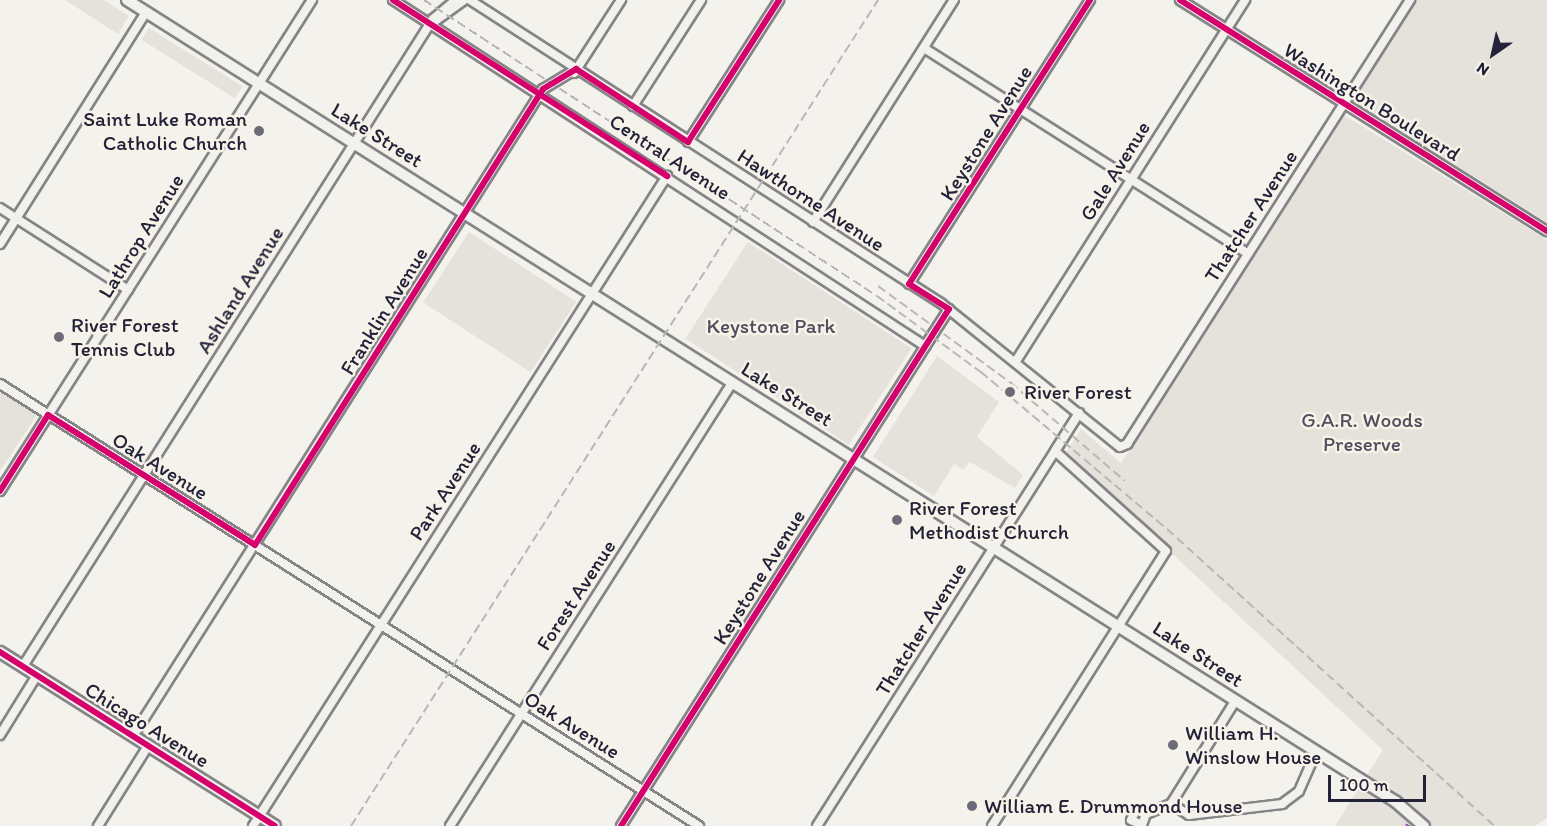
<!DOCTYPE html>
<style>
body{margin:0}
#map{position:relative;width:1547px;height:826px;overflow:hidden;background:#f4f2ec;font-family:Itim,sans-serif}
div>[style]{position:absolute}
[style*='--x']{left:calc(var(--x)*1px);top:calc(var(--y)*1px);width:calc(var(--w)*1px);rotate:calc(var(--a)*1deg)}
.built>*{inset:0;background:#e5e2dc;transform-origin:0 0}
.roads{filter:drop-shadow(2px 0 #858486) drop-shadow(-2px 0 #858486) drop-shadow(0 2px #858486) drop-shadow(0 -2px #858486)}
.minor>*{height:8px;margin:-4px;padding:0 4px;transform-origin:4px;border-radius:4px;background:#f2f1ed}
.major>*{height:10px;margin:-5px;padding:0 5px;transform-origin:5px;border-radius:5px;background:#f2f1ed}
.rail>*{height:2px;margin-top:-1px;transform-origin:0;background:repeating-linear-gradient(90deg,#b8b6b6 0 9px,transparent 0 13.5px)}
.quiet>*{height:4.5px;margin-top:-2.25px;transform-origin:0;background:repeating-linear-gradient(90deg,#8e44ad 0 9px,transparent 0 13.5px)}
.cycleway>*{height:6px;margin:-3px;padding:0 3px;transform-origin:3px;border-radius:3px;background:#d6006c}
.dots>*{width:16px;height:16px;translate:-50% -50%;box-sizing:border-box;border:3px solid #f7f3e8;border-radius:50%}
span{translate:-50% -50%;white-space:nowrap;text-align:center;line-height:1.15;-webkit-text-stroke:5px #f7f3e8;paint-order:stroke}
.street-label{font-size:21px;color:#22223b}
.poi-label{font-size:21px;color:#22223b}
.right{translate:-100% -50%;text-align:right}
.left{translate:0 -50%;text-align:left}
.park-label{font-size:21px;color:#504f60}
.north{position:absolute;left:1463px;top:24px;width:60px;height:60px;-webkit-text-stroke:4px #f7f3e8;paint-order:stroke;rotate:214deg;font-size:16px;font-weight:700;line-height:24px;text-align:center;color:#22223b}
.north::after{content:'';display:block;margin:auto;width:21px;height:27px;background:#22223b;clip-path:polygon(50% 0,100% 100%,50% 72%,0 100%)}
.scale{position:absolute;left:1328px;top:775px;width:98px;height:27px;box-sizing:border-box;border:3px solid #22223b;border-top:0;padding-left:8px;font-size:18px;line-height:21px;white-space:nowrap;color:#22223b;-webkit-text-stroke:4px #f7f3e8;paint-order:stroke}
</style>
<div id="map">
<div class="built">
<div style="clip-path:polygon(65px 0,104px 0,129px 16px,118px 34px)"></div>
<div style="clip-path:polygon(1415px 0,1547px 0,1547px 222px,1353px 101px)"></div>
<div style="left:149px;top:28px;width:110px;height:14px;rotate:32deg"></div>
<div style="clip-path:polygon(1344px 115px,1547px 240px,1547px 818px,1535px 826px,1433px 826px,1411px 804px,1367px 775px,1383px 750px,1065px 454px,1081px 429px,1121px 463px)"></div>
<div style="left:469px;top:232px;width:128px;height:84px;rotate:33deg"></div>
<div style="left:748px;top:242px;width:195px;height:115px;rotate:33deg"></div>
<div style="clip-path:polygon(937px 356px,999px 402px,977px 437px,1023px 475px,1015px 488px,970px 462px,963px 470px,954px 464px,934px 496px,873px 457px)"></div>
<div style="clip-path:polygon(0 392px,37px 415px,0 471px)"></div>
<div style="clip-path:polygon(1360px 786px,1393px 808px,1414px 826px,1335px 826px)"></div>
</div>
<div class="roads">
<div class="minor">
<div style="--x:393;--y:0;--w:635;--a:33.04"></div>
<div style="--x:470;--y:0;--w:561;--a:32.78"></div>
<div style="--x:942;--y:304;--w:228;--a:38.8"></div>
<div style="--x:1120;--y:447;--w:8;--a:-23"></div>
<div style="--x:1127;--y:444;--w:527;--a:-57.49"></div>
<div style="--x:1180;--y:0;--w:434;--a:32.2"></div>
<div style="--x:431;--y:24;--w:41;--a:-36"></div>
<div style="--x:924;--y:48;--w:384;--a:32.4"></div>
<div style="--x:574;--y:73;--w:87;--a:-57.2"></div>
<div style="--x:633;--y:106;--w:126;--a:-57.3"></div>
<div style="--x:688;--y:142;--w:169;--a:-57.3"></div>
<div style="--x:0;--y:208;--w:152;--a:32.6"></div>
<div style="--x:813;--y:222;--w:263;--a:-57.6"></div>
<div style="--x:0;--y:244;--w:274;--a:-57.8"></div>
<div style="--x:909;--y:284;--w:337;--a:-57.5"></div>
<div style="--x:925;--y:346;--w:44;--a:-57"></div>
<div style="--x:1016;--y:361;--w:428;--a:-57.6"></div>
<div style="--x:0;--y:384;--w:827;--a:32.31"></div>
<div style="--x:1055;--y:451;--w:45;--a:-57.7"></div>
<div style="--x:0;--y:491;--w:582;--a:-57.57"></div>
<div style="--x:23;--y:666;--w:766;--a:-57.64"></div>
<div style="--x:433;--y:19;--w:30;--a:-40"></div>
<div style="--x:0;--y:735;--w:70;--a:-58.3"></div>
<div style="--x:133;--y:736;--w:766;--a:-57.64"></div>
<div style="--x:543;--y:89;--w:39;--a:-31"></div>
<div style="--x:1171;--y:804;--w:121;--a:-58.1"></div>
<div style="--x:1146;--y:814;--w:12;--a:110"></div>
<div style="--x:1142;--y:825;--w:12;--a:-156"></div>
<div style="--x:1131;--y:820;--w:11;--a:-63"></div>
<div style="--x:1136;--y:810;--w:11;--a:22"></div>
<div style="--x:1146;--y:814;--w:27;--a:-22"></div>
<div style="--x:1171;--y:804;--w:21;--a:31"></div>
<div style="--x:1189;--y:815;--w:94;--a:-6.7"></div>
<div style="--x:1282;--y:804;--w:21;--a:-37"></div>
<div style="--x:1299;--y:791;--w:43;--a:-66.4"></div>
<div style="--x:98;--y:826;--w:94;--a:-58"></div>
<div style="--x:253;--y:826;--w:771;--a:-57.51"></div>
<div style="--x:450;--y:826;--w:525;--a:-57.52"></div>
<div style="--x:621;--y:826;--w:612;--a:-57.61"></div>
<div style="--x:817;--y:826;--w:489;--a:-57.6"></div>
<div style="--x:992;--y:826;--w:325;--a:-57.7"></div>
<div style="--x:1166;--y:551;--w:149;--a:-138"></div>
</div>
<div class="major">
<div style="--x:127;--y:0;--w:1501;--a:32.29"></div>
<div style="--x:1396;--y:802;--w:37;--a:41"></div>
<div style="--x:0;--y:652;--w:325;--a:32.3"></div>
</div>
</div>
<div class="rail">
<div style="--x:424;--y:0;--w:541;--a:33.16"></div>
<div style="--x:877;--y:296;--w:129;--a:36.2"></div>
<div style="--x:981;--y:372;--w:243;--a:40.2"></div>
<div style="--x:1167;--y:529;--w:442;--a:42.2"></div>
<div style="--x:878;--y:286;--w:165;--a:36.1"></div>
<div style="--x:1011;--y:383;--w:150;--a:40.7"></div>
<div style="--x:351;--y:826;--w:980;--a:-57.46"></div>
</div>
<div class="quiet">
<div style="--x:1407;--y:826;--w:2;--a:-63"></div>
</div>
<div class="cycleway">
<div style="--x:393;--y:0;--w:326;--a:32.7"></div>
<div style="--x:1180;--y:0;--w:434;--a:32.2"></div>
<div style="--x:576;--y:69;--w:134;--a:33.1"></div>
<div style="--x:688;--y:142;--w:169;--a:-57.3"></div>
<div style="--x:949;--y:309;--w:47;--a:-148"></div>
<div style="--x:909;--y:284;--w:337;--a:-57.5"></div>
<div style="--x:0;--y:491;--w:90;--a:-57.7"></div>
<div style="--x:48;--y:415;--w:244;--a:32.1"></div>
<div style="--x:255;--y:545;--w:539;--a:-57.72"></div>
<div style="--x:543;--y:89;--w:39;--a:-31"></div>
<div style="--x:0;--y:652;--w:325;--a:32.3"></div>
<div style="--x:621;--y:826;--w:612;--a:-57.61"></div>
</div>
<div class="dots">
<div style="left:259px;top:131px;background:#6c6b79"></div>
<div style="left:59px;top:337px;background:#6c6b79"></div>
<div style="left:1010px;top:392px;background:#6c6b79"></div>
<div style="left:897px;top:520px;background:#6c6b79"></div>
<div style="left:1173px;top:745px;background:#6c6b79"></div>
<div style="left:972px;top:806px;background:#6c6b79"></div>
</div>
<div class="street-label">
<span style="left:1372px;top:102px;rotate:32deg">Washington Boulevard</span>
<span style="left:986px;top:133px;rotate:-58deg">Keystone Avenue</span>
<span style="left:377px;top:135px;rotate:32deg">Lake Street</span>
<span style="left:670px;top:157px;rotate:33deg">Central Avenue</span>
<span style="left:1115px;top:171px;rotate:-58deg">Gale Avenue</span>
<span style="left:811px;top:200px;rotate:33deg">Hawthorne Avenue</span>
<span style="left:1251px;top:216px;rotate:-57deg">Thatcher Avenue</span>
<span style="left:141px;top:236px;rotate:-58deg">Lathrop Avenue</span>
<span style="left:240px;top:290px;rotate:-58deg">Ashland Avenue</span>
<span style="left:384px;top:311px;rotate:-58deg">Franklin Avenue</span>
<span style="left:787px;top:394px;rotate:32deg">Lake Street</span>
<span style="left:160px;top:466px;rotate:32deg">Oak Avenue</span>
<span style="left:445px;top:491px;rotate:-57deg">Park Avenue</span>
<span style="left:759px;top:577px;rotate:-58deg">Keystone Avenue</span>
<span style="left:576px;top:595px;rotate:-57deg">Forest Avenue</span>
<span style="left:921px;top:629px;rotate:-58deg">Thatcher Avenue</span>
<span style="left:1198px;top:654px;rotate:33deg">Lake Street</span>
<span style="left:147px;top:725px;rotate:32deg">Chicago Avenue</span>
<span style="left:572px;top:725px;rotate:32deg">Oak Avenue</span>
</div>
<div class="poi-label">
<span class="right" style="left:247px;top:131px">Saint Luke Roman<br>Catholic Church</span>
<span class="left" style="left:71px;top:337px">River Forest<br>Tennis Club</span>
<span class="left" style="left:1024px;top:392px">River Forest</span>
<span class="left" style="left:909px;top:520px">River Forest<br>Methodist Church</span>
<span class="left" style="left:1185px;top:745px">William H.<br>Winslow House</span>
<span class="left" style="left:984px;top:806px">William E. Drummond House</span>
</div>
<div class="park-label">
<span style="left:771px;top:326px">Keystone Park</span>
<span style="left:1362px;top:432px">G.A.R. Woods<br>Preserve</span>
</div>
<div class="north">N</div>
<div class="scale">100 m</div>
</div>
